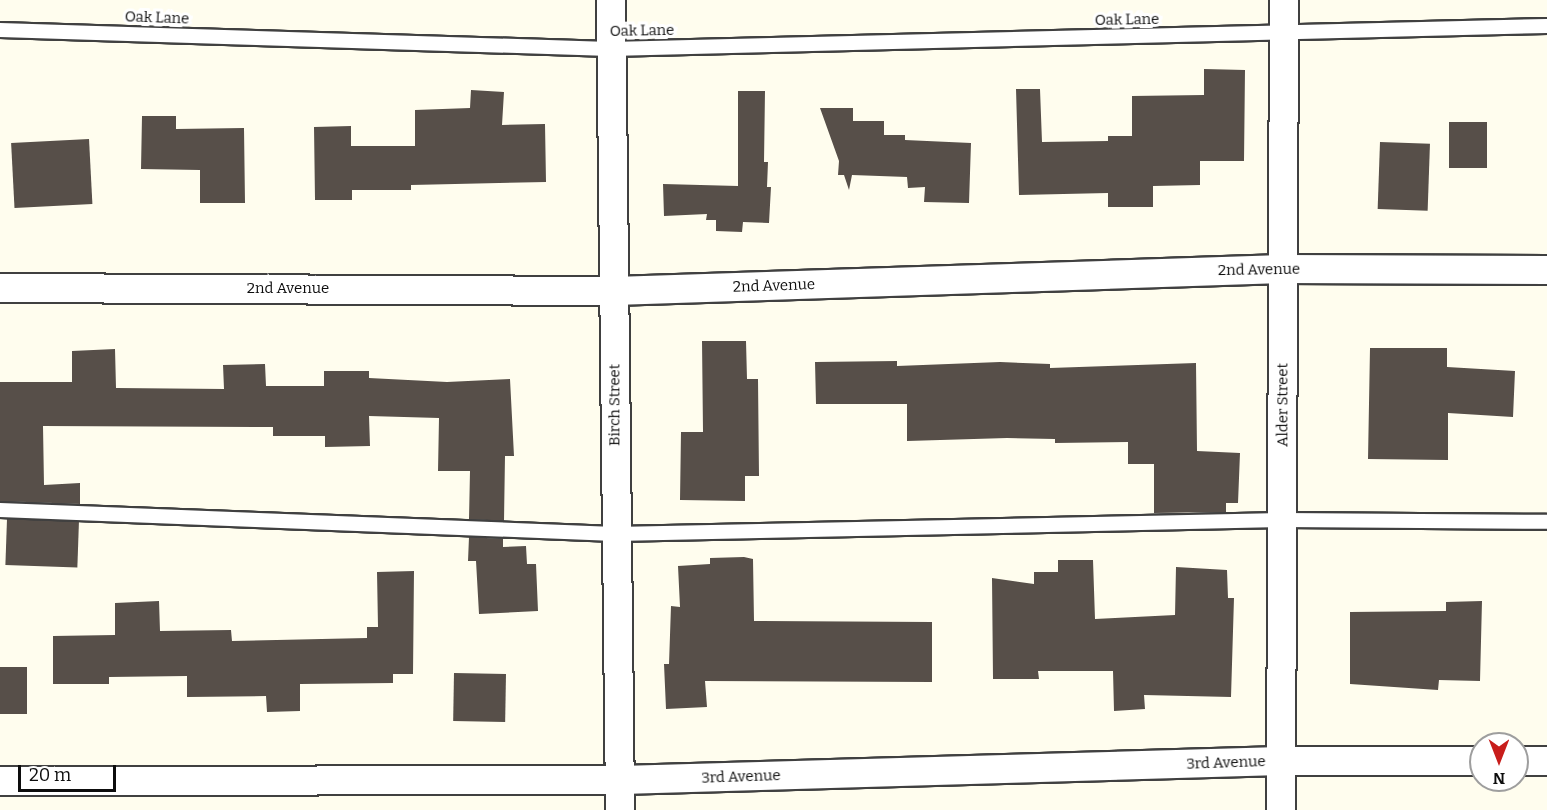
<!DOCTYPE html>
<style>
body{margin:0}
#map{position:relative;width:1547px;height:810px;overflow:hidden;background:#fffdee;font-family:Bitter,serif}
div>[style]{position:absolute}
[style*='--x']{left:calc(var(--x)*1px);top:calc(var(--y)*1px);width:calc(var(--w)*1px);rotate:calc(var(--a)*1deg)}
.building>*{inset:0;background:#574f49;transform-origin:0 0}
.roads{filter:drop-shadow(2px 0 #404040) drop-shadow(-2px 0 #404040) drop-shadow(0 2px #404040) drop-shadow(0 -2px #404040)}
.lane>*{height:14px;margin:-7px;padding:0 7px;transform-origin:7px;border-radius:7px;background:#fff}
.street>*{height:28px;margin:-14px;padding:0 14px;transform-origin:14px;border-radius:14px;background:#fff}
span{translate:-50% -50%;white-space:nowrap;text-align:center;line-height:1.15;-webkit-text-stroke:6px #fff;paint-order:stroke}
.street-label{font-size:15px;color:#0d0d0d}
.north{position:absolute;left:1469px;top:732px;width:60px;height:60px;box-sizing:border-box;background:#fff;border:2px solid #9e9e9e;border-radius:50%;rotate:180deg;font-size:16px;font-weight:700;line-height:24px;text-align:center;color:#0d0d0d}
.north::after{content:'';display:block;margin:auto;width:21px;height:27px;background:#c81d1b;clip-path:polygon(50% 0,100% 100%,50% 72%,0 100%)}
.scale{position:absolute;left:18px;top:765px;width:98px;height:27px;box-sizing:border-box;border:3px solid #0d0d0d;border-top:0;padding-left:8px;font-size:18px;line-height:21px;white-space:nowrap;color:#0d0d0d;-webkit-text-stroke:4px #fff;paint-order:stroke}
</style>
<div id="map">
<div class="building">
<div style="clip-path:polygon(1204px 69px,1245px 70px,1244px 161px,1200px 161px,1200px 185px,1153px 186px,1153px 207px,1108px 207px,1108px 193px,1019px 195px,1016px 89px,1040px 89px,1042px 142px,1108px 141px,1108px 136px,1132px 136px,1132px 96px,1204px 95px)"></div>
<div style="clip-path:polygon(471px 90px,504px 92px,502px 125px,545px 124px,546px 182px,411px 185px,411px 190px,352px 190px,352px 200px,315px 200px,314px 127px,351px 126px,351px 146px,415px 146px,415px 110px,470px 108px)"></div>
<div style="clip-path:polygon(738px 91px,765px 91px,764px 162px,768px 162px,767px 187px,771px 187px,769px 223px,743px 222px,742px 232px,716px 231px,716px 220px,706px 220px,707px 214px,664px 216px,663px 184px,738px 186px)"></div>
<div style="clip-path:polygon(820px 108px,853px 108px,853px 121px,884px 121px,884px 135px,905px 135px,905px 140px,971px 143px,969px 203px,924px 202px,925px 187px,908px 188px,907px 177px,852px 175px,849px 190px,844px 175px,838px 175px,839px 161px)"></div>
<div style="clip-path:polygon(142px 116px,176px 116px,176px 129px,244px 128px,245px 203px,200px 203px,200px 170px,141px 169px)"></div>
<div style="left:1449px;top:122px;width:38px;height:46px"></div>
<div style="left:89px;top:139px;width:65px;height:78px;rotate:87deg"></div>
<div style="left:1380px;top:142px;width:50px;height:67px;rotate:2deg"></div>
<div style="clip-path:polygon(702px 341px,746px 341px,747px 379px,758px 379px,759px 476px,745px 476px,745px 501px,680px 500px,681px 432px,703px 432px)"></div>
<div style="clip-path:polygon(1370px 348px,1447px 348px,1447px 367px,1515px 371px,1513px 417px,1448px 413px,1448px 460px,1368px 459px)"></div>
<div style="clip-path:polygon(115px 349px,116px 388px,224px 389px,223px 365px,265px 364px,266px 386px,324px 386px,324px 371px,369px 371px,369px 378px,447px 382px,510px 379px,514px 456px,505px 456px,504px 521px,469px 519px,470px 471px,438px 471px,439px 418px,369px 416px,370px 446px,325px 447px,325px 436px,273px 436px,273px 427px,43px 426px,44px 485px,80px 483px,80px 504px,0 501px,0 382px,72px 382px,72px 351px)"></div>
<div style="clip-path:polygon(897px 361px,897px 366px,1000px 362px,1050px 364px,1050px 368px,1196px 363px,1197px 451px,1240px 453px,1238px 503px,1226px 503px,1226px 512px,1154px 513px,1154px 464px,1128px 464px,1128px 442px,1055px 443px,1055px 439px,1007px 438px,907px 441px,907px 404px,816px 404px,815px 362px)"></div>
<div style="left:7px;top:519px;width:72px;height:46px;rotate:2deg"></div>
<div style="clip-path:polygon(469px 537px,503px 539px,503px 547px,526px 546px,527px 564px,536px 564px,538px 611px,479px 614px,476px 561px,468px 561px)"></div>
<div style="clip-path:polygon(744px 557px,753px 559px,754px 621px,932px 622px,932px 682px,705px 681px,707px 707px,666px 709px,664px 664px,669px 664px,671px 606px,680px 607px,678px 566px,710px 564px,710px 558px)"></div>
<div style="clip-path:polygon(1058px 560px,1093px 560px,1095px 619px,1175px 615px,1176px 567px,1227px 570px,1228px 598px,1234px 598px,1231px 697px,1144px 695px,1145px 709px,1114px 711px,1113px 671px,1038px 671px,1039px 679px,993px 679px,992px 578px,1034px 584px,1034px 572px,1058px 572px)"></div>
<div style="clip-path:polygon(414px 571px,413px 674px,393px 674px,393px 683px,300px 684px,300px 711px,267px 712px,266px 696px,187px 697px,187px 676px,109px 677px,109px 684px,53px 684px,53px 636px,115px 635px,115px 603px,159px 601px,160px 631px,231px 630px,232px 641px,367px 638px,367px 627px,378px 627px,377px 572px)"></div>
<div style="clip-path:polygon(1482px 601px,1480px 681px,1439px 680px,1438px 690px,1350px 684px,1350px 612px,1446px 611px,1446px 602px)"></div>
<div style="left:0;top:667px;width:27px;height:47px"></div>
<div style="left:454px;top:673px;width:52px;height:48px;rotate:1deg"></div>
</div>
<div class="roads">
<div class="lane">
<div style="--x:0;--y:30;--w:610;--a:1.78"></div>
<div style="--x:610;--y:49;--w:937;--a:-1.41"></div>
<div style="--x:0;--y:510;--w:615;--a:2.23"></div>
<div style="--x:615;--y:534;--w:667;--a:-1.2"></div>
<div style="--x:1282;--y:520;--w:265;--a:0.4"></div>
</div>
<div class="street">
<div style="--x:611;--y:0;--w:810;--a:89.36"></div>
<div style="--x:0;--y:288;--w:614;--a:0.28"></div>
<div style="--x:614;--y:291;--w:669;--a:-1.88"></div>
<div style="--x:1283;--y:269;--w:264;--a:0.2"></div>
<div style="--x:1517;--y:761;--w:30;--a:0"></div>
<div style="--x:0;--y:781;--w:621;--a:-0.09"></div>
<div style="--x:621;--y:780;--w:660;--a:-1.65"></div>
<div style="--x:1281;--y:761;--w:200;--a:0"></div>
<div style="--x:1281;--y:810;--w:810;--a:-89.79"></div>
</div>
</div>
<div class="street-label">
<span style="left:157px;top:18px;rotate:2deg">Oak Lane</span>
<span style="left:1127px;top:20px;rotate:-1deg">Oak Lane</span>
<span style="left:642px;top:31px;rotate:-1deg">Oak Lane</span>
<span style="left:1259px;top:270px;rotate:-1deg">2nd Avenue</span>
<span style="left:774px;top:286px;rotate:-2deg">2nd Avenue</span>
<span style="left:288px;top:289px">2nd Avenue</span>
<span style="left:615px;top:405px;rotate:-90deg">Birch Street</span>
<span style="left:1283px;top:405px;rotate:-90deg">Alder Street</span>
<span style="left:1226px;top:763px;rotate:-2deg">3rd Avenue</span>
<span style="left:741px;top:777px;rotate:-2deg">3rd Avenue</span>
</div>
<div class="north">N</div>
<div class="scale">20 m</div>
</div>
